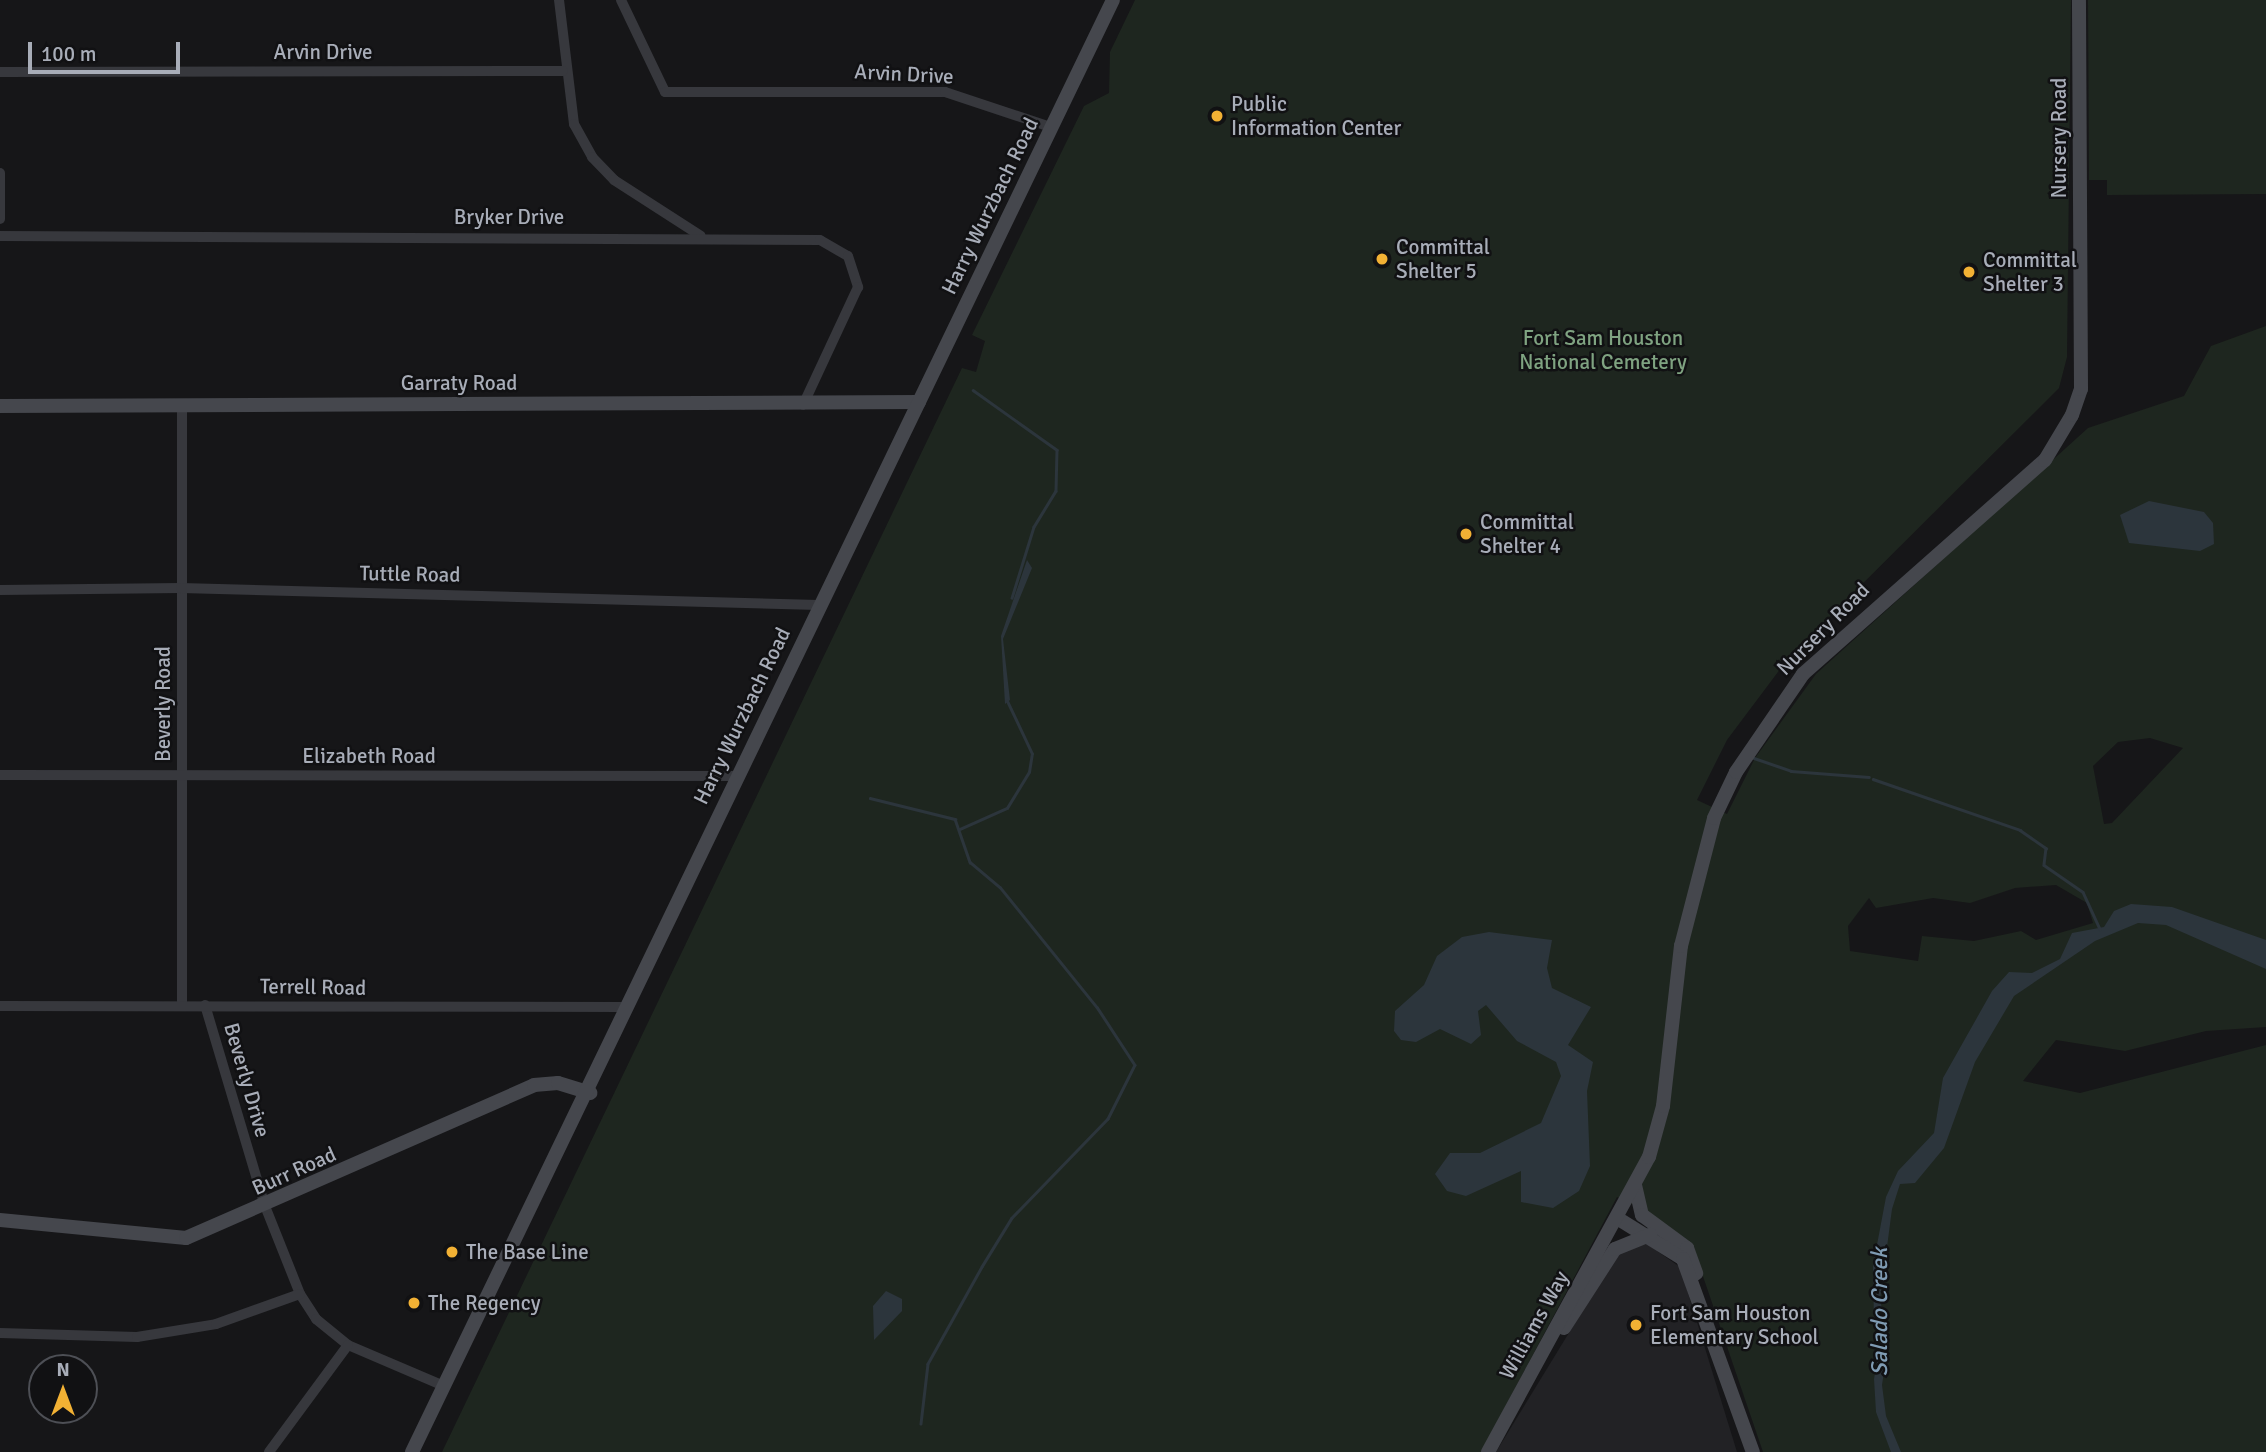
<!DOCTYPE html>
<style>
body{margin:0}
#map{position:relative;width:2266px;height:1452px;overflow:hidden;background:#161618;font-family:Signika,sans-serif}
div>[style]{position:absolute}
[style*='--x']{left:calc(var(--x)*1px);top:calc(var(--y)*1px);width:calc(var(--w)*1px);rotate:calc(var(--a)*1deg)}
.built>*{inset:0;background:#222225}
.green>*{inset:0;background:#1e261f}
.water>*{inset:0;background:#2c353c}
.stream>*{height:2.5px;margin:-1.25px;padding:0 1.25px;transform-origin:1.25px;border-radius:1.25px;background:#2c353c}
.street>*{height:10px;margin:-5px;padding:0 5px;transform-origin:5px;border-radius:5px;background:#37383d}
.secondary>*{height:14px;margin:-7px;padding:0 7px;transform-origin:7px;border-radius:7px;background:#45474d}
.dots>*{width:19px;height:19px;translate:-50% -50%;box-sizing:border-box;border:4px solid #111113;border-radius:50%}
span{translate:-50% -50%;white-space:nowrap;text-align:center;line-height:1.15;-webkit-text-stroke:5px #111113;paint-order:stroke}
.street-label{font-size:21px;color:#a8adb8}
.poi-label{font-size:21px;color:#a8adb8}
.left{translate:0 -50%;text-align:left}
.park-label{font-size:21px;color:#7fa381}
.water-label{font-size:23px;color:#7f9bb3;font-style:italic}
.north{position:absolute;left:28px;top:1354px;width:70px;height:70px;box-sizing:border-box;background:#111113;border:2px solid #4d4f55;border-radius:50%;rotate:0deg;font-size:19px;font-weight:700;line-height:28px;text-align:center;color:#a8adb8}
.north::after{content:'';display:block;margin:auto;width:24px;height:32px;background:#f2b134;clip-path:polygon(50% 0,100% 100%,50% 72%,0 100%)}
.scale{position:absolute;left:28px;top:42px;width:152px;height:32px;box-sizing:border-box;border:4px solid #a8adb8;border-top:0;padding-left:9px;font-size:21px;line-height:24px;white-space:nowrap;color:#a8adb8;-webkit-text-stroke:5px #111113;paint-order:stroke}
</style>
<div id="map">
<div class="built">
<div style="clip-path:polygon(1647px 1244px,1680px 1267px,1737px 1452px,1496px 1452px,1616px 1256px,1629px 1246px)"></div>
</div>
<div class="green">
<div style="clip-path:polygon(evenodd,1135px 0,2071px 0,2067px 357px,2059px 388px,1790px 656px,1727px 740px,1697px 800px,1727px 814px,1755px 758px,1816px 674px,2088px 428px,2184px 396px,2211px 346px,2266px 326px,2266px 1027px,2206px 1031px,2125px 1051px,2056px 1040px,2023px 1081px,2080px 1093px,2266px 1045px,2266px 1452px,1763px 1452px,1694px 1250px,1646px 1210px,1617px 1197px,1481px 1452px,442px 1452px,962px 368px,976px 372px,985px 341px,972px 335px,1084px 106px,1109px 93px,1110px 52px,1135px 0,2150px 738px,2183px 748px,2112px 823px,2104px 824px,2093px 766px,2118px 742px,2150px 738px,1135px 0,2056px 885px,2087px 903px,2093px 923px,2036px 940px,2021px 931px,1974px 941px,1922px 936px,1918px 961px,1850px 951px,1848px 926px,1869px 898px,1876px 908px,1933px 898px,1970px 903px,2015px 888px,2056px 885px)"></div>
<div style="clip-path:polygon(2088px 0,2266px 0,2266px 194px,2107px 195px,2107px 180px,2089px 180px)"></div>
</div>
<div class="water">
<div style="clip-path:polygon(2149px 501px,2204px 512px,2213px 523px,2214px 544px,2200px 551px,2129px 543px,2120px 515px)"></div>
<div style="clip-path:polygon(1027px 560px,1032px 568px,1003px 639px,1010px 700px,1005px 704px,1001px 636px)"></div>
<div style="clip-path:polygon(2131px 904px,2172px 907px,2266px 940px,2266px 969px,2166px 925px,2138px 923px,2095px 941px,2014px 996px,1975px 1062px,1944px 1148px,1915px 1183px,1900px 1184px,1892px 1209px,1880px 1300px,1889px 1338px,1882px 1385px,1886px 1416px,1901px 1452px,1891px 1452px,1876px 1412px,1874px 1379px,1881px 1338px,1874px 1323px,1873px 1266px,1886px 1197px,1898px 1171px,1934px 1133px,1943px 1078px,1992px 991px,2009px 972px,2032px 973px,2060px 959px,2072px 933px,2104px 927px,2114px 911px)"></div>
<div style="clip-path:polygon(1489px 932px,1552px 940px,1547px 968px,1552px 988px,1591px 1007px,1568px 1045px,1593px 1062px,1587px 1091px,1590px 1166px,1579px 1191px,1553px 1208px,1521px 1202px,1521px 1171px,1466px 1196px,1447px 1191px,1435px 1174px,1450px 1153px,1480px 1153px,1541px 1123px,1561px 1076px,1556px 1062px,1517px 1041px,1486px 1005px,1478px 1011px,1481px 1035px,1471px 1044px,1440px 1029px,1416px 1042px,1401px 1040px,1394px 1031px,1395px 1011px,1424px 985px,1437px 956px,1462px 937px)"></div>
<div style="clip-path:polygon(886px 1291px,902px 1299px,902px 1311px,874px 1340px,873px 1306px)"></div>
</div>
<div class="stream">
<div style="--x:973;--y:390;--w:103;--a:35.5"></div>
<div style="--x:1057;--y:450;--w:41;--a:91.4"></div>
<div style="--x:1056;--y:491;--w:42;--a:121.4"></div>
<div style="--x:1034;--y:527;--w:74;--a:107.2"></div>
<div style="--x:1754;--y:758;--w:39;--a:19"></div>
<div style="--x:1791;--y:771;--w:78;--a:4.4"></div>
<div style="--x:1873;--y:779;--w:156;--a:19.1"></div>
<div style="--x:2020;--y:830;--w:32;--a:35"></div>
<div style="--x:2046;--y:848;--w:17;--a:97"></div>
<div style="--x:2044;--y:865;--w:47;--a:34.7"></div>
<div style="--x:2083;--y:892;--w:41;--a:65.3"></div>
<div style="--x:870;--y:798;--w:88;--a:13.9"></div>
<div style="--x:955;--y:819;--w:46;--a:70.8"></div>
<div style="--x:970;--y:862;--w:39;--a:40"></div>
<div style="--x:1000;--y:887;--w:154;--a:51.1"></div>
<div style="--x:1097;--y:1007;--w:69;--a:56.8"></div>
<div style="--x:1135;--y:1065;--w:60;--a:116.6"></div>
<div style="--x:1108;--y:1119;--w:138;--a:134.1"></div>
<div style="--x:1012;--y:1218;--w:57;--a:121.5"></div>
<div style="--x:982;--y:1267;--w:111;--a:119.1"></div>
<div style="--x:928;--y:1364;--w:60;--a:96.7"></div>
<div style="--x:960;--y:829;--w:51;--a:-24.1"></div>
<div style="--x:1007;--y:808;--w:42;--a:-58.6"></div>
<div style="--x:1029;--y:772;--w:18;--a:-81"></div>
<div style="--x:1032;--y:754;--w:59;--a:-115.3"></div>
</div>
<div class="street">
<div style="--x:559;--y:0;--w:125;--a:83.1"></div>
<div style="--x:574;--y:124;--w:38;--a:61"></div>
<div style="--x:592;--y:157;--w:32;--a:46"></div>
<div style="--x:614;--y:180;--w:103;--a:32.8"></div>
<div style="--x:621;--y:0;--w:102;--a:64.4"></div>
<div style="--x:665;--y:92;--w:280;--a:0"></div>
<div style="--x:945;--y:92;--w:112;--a:18.3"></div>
<div style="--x:0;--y:72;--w:563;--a:-0.1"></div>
<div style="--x:0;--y:173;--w:46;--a:90"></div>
<div style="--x:0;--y:236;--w:820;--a:0.28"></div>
<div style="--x:820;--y:240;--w:32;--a:30"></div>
<div style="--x:848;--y:256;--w:33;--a:72"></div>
<div style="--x:858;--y:287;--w:130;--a:115"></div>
<div style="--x:182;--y:404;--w:600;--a:90"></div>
<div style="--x:0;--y:590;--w:181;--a:-0.6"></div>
<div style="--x:181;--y:588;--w:638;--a:1.53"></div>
<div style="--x:0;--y:775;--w:737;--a:0.08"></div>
<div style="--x:205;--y:1005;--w:210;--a:73.4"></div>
<div style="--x:265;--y:1206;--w:95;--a:68.3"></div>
<div style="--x:300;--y:1294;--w:30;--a:57"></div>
<div style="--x:316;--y:1319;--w:41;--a:39.1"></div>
<div style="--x:348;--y:1345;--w:104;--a:23.1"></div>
<div style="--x:0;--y:1006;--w:625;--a:0.09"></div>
<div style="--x:0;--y:1333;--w:137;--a:1.7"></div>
<div style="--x:137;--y:1337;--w:80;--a:-9.3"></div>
<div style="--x:216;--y:1324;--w:89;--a:-19.7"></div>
<div style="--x:269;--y:1452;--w:133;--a:-53.6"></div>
</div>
<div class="secondary">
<div style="--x:0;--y:406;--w:919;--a:-0.25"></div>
<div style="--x:1635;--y:1185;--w:31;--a:77"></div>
<div style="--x:1642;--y:1215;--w:56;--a:36.3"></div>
<div style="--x:1687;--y:1248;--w:27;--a:70"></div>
<div style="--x:1617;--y:1218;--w:78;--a:31.8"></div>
<div style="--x:1683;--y:1259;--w:205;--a:70.1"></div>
<div style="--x:0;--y:1220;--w:187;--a:5.5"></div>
<div style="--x:186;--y:1238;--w:380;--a:-23.7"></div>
<div style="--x:534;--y:1085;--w:24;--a:-5"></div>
<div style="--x:558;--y:1083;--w:34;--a:17"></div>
<div style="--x:1564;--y:1328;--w:94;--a:-57.2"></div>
<div style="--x:1615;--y:1249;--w:38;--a:-22"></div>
<div style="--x:412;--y:1452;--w:1612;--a:-64.23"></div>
<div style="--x:1488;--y:1452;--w:336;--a:-61.4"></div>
<div style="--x:1649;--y:1157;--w:53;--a:-74.6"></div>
<div style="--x:1663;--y:1106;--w:161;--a:-83.6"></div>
<div style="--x:1681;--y:946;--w:132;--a:-75.5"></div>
<div style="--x:1714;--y:818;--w:51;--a:-64.4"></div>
<div style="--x:1736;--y:772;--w:119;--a:-55.6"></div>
<div style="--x:1803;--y:674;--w:323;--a:-41.5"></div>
<div style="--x:2045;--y:460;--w:52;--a:-59"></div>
<div style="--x:2072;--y:415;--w:28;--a:-71"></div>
<div style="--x:2081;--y:389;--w:389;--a:-90.3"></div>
</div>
<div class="dots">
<div style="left:1217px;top:116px;background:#f2b134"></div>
<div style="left:1382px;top:259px;background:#f2b134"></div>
<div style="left:1969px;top:272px;background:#f2b134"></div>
<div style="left:1466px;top:534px;background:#f2b134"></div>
<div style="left:452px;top:1252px;background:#f2b134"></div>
<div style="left:414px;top:1303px;background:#f2b134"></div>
<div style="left:1636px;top:1325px;background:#f2b134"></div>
</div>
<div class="street-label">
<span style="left:323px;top:52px">Arvin Drive</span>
<span style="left:904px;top:74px;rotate:3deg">Arvin Drive</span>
<span style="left:2059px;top:138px;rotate:-90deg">Nursery Road</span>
<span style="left:990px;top:206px;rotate:-64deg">Harry Wurzbach Road</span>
<span style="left:509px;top:217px">Bryker Drive</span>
<span style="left:459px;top:383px">Garraty Road</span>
<span style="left:410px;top:574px;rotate:1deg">Tuttle Road</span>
<span style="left:1823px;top:629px;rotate:-45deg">Nursery Road</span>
<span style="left:163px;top:704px;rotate:-90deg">Beverly Road</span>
<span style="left:742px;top:716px;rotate:-64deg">Harry Wurzbach Road</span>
<span style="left:369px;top:756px">Elizabeth Road</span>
<span style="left:313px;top:987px;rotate:1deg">Terrell Road</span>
<span style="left:247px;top:1080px;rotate:74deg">Beverly Drive</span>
<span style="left:294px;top:1171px;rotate:-24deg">Burr Road</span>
<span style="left:1534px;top:1325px;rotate:-61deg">Williams Way</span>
</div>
<div class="poi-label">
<span class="left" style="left:1231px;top:116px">Public<br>Information Center</span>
<span class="left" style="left:1396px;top:259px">Committal<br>Shelter 5</span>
<span class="left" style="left:1983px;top:272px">Committal<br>Shelter 3</span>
<span class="left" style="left:1480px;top:534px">Committal<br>Shelter 4</span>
<span class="left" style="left:466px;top:1252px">The Base Line</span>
<span class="left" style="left:428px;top:1303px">The Regency</span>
<span class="left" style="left:1650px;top:1325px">Fort Sam Houston<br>Elementary School</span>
</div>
<div class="park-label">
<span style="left:1603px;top:350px">Fort Sam Houston<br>National Cemetery</span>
</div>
<div class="water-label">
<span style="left:1880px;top:1312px;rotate:-90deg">Salado Creek</span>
</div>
<div class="north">N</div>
<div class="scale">100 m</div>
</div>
